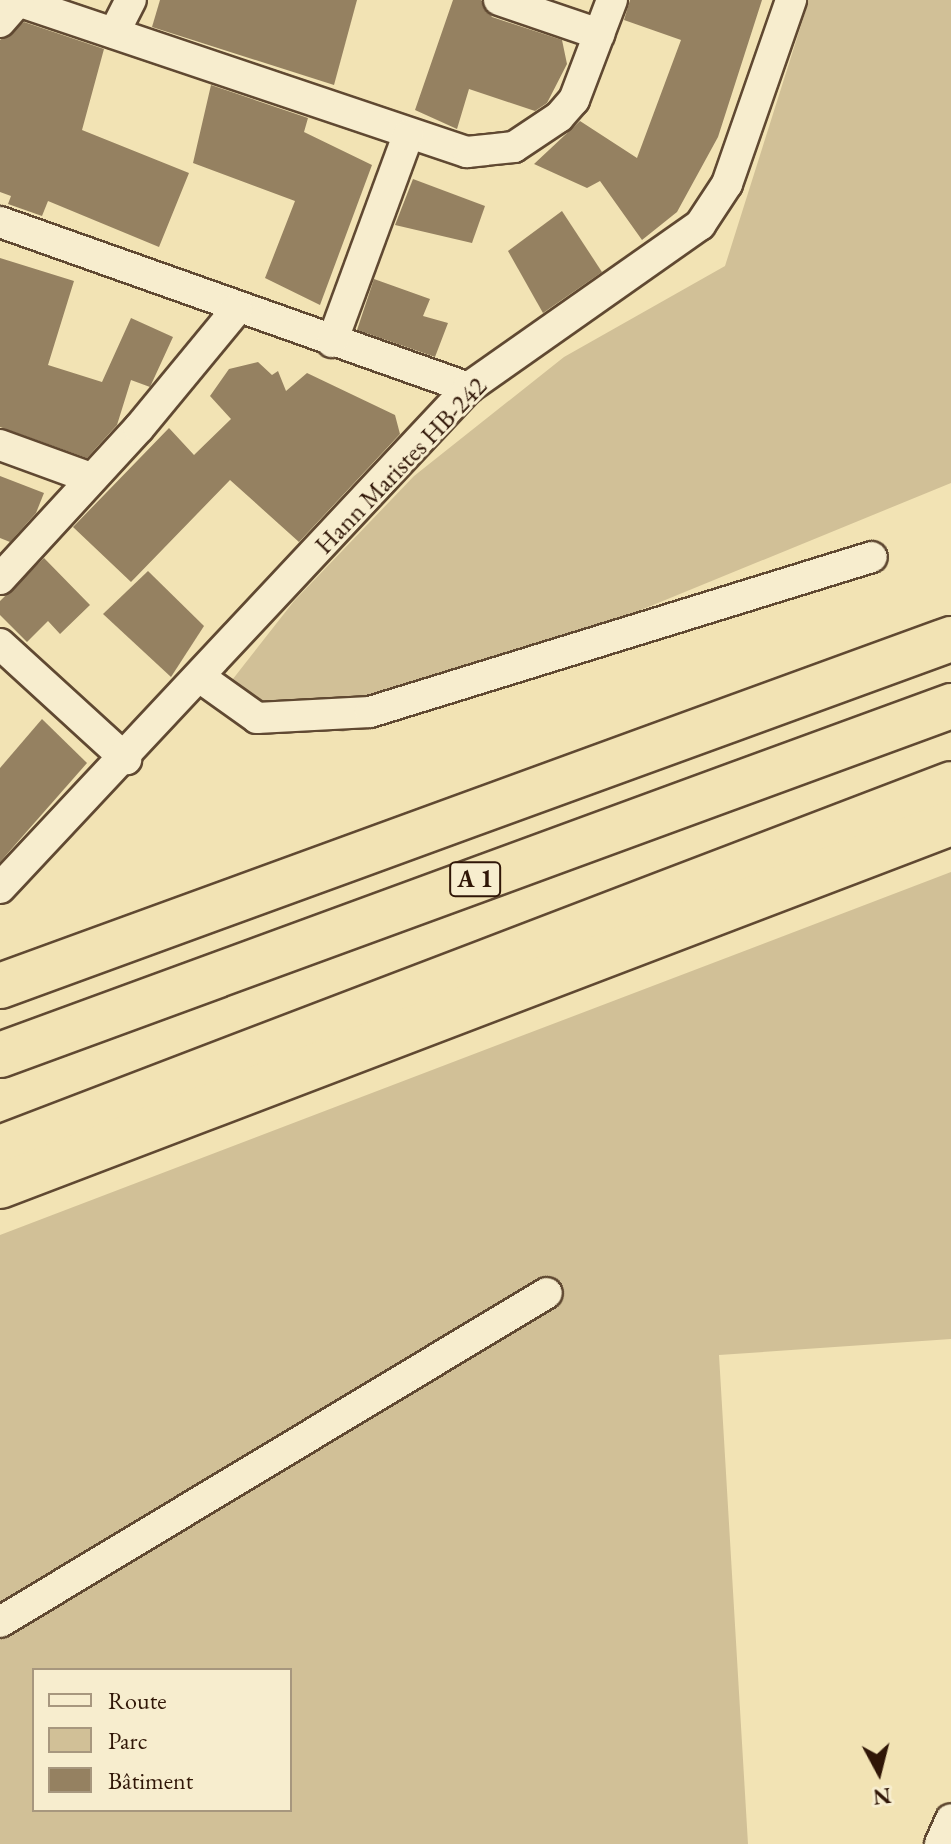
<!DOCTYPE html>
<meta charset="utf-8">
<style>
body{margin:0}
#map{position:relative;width:951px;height:1844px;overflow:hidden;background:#f2e3b4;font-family:"EB Garamond",serif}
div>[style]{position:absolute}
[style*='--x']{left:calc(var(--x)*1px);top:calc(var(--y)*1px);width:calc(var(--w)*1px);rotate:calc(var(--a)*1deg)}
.green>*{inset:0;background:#d1c097}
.building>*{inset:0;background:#958161}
.roads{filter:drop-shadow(2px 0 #604932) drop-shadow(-2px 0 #604932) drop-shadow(0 2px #604932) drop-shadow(0 -2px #604932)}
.minor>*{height:30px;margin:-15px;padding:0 15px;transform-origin:15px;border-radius:15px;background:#f7edce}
.highway>*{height:44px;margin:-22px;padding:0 22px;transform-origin:22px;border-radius:22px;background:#f2e3b4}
span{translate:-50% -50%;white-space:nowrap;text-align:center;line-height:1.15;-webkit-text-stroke:6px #f7edce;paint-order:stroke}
.shield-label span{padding:2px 6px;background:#f7edce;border:2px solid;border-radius:6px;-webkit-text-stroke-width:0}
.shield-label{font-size:24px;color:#301607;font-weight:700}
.street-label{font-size:26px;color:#301607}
.legend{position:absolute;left:32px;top:1668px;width:260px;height:144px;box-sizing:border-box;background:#f7edce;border:2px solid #a7977e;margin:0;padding:10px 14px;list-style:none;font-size:24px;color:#301607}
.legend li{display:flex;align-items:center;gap:16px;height:40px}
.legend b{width:40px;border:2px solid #a7977e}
.north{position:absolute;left:839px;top:1732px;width:80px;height:80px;-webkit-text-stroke:6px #f7edce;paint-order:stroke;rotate:173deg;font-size:22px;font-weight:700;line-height:32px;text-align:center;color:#301607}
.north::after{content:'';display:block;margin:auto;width:28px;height:36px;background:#301607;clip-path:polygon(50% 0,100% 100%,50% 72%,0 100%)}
</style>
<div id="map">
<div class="green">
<div style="clip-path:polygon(809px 0,951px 0,951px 483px,343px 732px,211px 707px,294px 601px,414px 476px,564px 357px,725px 266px)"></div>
<div style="clip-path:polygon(evenodd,951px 872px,951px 1339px,719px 1355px,748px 1844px,0 1844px,0 1235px,951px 872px,34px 1670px,290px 1670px,290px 1810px,34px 1810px,34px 1670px)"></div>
</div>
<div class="building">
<div style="clip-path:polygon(160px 0,357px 0,334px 85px,152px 27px)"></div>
<div style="clip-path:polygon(453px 0,481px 0,492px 17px,562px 40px,567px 64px,547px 103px,535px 111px,469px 89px,457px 129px,415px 110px)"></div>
<div style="clip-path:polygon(630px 0,762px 0,718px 137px,677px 212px,642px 240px,600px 181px,587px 188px,534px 164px,580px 121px,637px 158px,681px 40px,624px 20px)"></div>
<div style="clip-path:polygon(24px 22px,104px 49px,82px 130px,189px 173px,159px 247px,48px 201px,42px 216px,8px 204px,11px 196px,0 192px,0 40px)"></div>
<div style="clip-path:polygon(211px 85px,308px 118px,304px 132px,372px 165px,320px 305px,265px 278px,295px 201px,193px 163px)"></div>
<div style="clip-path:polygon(413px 179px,485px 206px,472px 243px,395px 225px)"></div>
<div style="clip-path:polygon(562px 211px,602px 272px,543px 313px,508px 251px)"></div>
<div style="clip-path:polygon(0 258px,74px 281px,48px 365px,102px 382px,131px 318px,173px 337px,150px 387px,131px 380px,117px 425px,87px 458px,0 427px)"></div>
<div style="clip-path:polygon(374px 279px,430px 299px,423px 316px,448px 323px,435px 357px,357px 330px)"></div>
<div style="clip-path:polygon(258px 362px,272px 375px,278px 371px,286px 391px,307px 373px,395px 415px,400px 434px,299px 542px,230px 480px,131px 582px,73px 527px,169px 428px,194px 455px,231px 419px,210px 396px,229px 369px)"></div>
<div style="clip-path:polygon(0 476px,44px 493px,36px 513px,10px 542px,0 538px)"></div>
<div style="clip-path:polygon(44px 558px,90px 605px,60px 634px,48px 621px,27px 642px,0 615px,0 601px)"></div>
<div style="clip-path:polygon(148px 571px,204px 626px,171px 677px,103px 614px)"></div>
<div style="clip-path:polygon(42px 719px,87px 763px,0 862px,0 768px)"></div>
</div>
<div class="roads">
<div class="minor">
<div style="--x:499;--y:0;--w:106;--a:18.8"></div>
<div style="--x:18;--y:1;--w:474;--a:18.6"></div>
<div style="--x:467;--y:152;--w:47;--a:-6.1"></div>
<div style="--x:514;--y:147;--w:54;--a:-33.7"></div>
<div style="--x:559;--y:117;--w:23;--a:-49"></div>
<div style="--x:574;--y:100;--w:107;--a:-69.2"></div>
<div style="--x:0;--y:22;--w:29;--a:-49"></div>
<div style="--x:114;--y:33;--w:37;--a:-63"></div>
<div style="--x:0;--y:222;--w:497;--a:19.5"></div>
<div style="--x:332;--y:342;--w:221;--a:-69.8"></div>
<div style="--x:0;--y:445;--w:94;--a:20"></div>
<div style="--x:0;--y:579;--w:205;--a:-47.4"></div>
<div style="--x:139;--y:428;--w:154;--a:-50.5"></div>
<div style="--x:0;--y:644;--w:171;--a:42.4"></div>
<div style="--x:201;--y:678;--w:69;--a:35.5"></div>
<div style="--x:257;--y:718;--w:113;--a:-3"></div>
<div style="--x:370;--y:712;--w:525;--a:-17.16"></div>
<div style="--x:0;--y:888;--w:685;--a:-46.89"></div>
<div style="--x:468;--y:388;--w:284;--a:-35.1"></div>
<div style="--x:700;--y:225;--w:49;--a:-56.6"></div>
<div style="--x:727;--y:184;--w:195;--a:-70.8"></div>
<div style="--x:0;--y:1622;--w:638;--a:-31.03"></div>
<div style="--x:940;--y:1844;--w:27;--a:-66"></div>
</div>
<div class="highway">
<div style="--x:0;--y:986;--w:1012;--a:-20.05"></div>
<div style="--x:0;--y:1055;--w:1013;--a:-20.15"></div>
<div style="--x:0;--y:1148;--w:1018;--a:-20.94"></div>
<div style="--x:0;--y:1186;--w:1018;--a:-20.89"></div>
</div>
</div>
<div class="shield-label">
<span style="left:475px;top:879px">A 1</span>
</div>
<div class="street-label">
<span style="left:401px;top:466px;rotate:-46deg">Hann Maristes HB-242</span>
</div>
<ul class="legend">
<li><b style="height:10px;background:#f7edce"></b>Route</li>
<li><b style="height:22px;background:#d1c097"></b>Parc</li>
<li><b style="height:22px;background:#958161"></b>Bâtiment</li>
</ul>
<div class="north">N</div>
</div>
